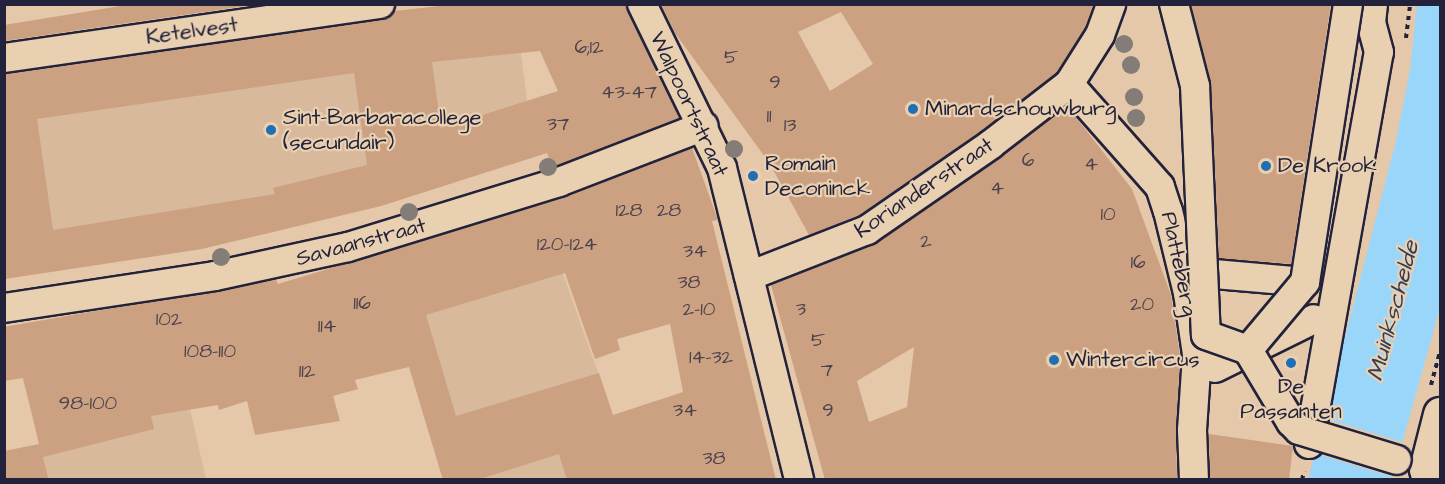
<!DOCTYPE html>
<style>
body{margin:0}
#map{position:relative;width:1445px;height:484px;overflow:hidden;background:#e5c8a9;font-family:"Architects Daughter",sans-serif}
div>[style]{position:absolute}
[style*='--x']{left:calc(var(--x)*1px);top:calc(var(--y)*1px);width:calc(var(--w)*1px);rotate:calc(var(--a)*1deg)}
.built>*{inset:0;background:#d9b99b}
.water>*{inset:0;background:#99d6fa}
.pier>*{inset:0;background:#e5c8a9;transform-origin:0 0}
.building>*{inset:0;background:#cba182}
.path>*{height:4px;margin-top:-2px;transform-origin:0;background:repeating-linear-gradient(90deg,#22223b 0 4.5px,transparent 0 9px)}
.roads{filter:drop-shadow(2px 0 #22223b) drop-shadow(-2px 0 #22223b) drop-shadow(0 2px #22223b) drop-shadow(0 -2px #22223b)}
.street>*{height:28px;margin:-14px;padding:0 14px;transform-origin:14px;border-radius:14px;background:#e9d0b1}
.secondary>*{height:33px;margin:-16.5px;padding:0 16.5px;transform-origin:16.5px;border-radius:16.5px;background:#e9d0b1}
.bridges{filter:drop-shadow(2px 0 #22223b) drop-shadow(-2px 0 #22223b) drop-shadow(0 2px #22223b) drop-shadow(0 -2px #22223b)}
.street-bridge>*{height:28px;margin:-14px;padding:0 14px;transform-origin:14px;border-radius:14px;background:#e9d0b1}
.trees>*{width:18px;height:18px;margin:-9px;border-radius:50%;background:#847c76}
.dots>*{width:16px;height:16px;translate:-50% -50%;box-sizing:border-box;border:3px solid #e9d0b1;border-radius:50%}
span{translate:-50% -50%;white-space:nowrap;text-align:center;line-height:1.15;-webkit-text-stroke:4.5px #e9d0b1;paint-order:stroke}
.number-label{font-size:20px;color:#4c424d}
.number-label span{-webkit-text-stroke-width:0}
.street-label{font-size:22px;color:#22223b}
.poi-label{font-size:22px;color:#22223b}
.left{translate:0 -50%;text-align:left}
.water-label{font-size:24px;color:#343d58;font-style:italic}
.frame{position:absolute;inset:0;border:6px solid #22223b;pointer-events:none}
</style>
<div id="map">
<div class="built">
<div style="clip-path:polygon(457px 5px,521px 53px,527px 101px,508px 165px,380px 206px,269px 233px,164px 255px,5px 279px,5px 67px,363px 14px)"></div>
<div style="clip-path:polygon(538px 203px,613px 415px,612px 479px,443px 479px,375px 254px)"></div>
<div style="clip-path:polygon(149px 301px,158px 346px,178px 356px,206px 479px,49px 479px,9px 326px)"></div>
</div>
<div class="water">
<div style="clip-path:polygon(1417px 5px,1440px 5px,1440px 308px,1392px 479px,1308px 480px,1396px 141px,1410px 70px)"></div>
</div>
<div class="pier">
<div style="left:1323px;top:418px;width:84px;height:36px;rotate:17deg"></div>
</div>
<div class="building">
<div style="clip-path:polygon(133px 4px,260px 4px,4px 41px,4px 25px)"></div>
<div style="clip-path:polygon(evenodd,457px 4px,624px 4px,679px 118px,552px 167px,547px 153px,381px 206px,202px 249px,4px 279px,4px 74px,382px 20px,395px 11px,457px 4px,540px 51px,558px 91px,441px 128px,432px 62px,540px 51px,457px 4px,354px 73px,367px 165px,273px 188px,275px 194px,53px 230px,37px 119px,354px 73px)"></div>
<div style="clip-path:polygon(evenodd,661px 4px,1093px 4px,1085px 28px,1057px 73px,980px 132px,859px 215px,809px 235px,770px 164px,675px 33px,661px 4px,841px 12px,873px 64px,830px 91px,798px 32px,841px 12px)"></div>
<div style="clip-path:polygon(1191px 4px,1331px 4px,1291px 264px,1219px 258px,1211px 85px)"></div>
<div style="clip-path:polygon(evenodd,1067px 106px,1132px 189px,1171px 295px,1180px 356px,1176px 429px,1177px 480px,825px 480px,771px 285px,876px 244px,1067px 106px,914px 347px,907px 407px,869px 422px,857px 381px,914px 347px)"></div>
<div style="clip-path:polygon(evenodd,692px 148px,718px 220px,712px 221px,776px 480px,567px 480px,559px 454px,477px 480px,443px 480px,409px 367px,355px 380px,358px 389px,333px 396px,340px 421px,255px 435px,247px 401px,219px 410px,218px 405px,151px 416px,154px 429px,43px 457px,49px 480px,4px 480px,4px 451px,39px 444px,41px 452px,23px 378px,4px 381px,4px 327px,276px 280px,278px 284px,564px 198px,692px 148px,565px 273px,595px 359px,620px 350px,617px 339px,670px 324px,683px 392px,613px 415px,599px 373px,456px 416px,426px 315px,565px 273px)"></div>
<div style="clip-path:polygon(1209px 434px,1293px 446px,1289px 480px,1210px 480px)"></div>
</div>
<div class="path">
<div style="--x:1406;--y:38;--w:34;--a:-83"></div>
<div style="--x:1431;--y:385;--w:35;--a:-75"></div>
<div style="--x:1302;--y:480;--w:9;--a:-77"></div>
</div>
<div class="roads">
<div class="street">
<div style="--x:642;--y:4;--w:182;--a:64"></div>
<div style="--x:722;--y:168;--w:321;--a:76.1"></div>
<div style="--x:4;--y:58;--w:380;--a:-8.2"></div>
<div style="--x:1069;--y:84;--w:137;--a:48.5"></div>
<div style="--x:1160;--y:187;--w:25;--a:72"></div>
<div style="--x:1168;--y:211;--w:84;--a:76.3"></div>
<div style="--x:1188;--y:293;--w:63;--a:81.7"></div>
<div style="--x:1197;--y:355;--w:75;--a:93.8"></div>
<div style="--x:1192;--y:430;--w:50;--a:87.7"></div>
<div style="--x:1203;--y:273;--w:102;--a:5"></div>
<div style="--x:749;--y:276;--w:127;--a:-21.3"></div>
<div style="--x:867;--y:230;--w:150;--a:-34.6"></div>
<div style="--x:990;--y:145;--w:100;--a:-37.7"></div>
<div style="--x:1069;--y:84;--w:58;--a:-57.7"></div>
<div style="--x:1100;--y:35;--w:33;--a:-70"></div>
<div style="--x:4;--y:308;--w:213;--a:-8.6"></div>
<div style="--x:215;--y:276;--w:136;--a:-12.3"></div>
<div style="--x:348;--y:247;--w:221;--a:-17.1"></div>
<div style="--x:559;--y:182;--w:155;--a:-21.1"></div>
<div style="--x:1215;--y:368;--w:110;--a:-26.3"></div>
<div style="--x:1309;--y:444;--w:398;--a:-79.9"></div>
<div style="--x:1379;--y:52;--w:30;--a:-105"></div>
<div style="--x:1371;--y:23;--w:19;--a:-84"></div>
</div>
<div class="secondary">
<div style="--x:1429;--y:480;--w:11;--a:-105"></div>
<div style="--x:1426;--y:469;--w:57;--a:-75.7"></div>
</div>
</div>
<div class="bridges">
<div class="street-bridge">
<div style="--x:1174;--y:4;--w:85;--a:75.6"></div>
<div style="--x:1195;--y:86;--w:249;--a:87.5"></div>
<div style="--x:1206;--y:335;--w:45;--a:19.7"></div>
<div style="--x:1248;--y:350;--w:84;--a:59.2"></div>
<div style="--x:1291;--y:422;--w:11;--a:45"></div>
<div style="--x:1299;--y:430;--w:102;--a:17"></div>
<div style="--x:1248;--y:350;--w:89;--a:-50"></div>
<div style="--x:1305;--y:282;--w:281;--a:-81.2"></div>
</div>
</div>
<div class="trees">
<div style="left:1124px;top:44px"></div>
<div style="left:1131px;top:65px"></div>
<div style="left:1134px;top:97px"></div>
<div style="left:1136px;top:118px"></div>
<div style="left:734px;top:149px"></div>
<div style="left:548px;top:167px"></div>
<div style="left:409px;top:212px"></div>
<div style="left:221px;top:257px"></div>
</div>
<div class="dots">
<div style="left:913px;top:109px;background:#1f6fb2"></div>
<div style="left:271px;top:130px;background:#1f6fb2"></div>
<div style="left:1266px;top:166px;background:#1f6fb2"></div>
<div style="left:753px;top:176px;background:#1f6fb2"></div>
<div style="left:1054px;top:360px;background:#1f6fb2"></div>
<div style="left:1291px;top:363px;background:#1f6fb2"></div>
</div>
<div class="number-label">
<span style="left:589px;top:47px">6;12</span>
<span style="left:731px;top:57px">5</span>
<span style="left:775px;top:82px">9</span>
<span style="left:629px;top:92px">43-47</span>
<span style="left:769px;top:116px">11</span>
<span style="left:558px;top:124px">37</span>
<span style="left:790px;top:125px">13</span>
<span style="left:1028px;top:160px">6</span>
<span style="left:1091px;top:164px">4</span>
<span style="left:997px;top:188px">4</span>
<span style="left:629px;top:210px">128</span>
<span style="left:669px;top:210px">28</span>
<span style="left:1108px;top:214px">10</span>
<span style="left:926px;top:241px">2</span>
<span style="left:567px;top:244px">120-124</span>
<span style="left:695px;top:251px">34</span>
<span style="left:1138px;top:262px">16</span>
<span style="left:689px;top:282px">38</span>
<span style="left:362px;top:303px">116</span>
<span style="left:1142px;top:304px">20</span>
<span style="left:699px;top:309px">2-10</span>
<span style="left:801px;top:309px">3</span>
<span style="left:169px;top:319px">102</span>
<span style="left:327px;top:326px">114</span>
<span style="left:818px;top:340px">5</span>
<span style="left:210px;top:351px">108-110</span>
<span style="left:711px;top:357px">14-32</span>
<span style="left:827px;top:370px">7</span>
<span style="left:307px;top:371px">112</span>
<span style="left:88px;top:403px">98-100</span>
<span style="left:685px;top:410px">34</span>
<span style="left:828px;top:410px">9</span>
<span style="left:714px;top:458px">38</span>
</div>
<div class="street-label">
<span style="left:192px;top:31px;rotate:-8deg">Ketelvest</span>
<span style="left:689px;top:104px;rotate:65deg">Walpoortstraat</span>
<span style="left:924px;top:188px;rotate:-34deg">Korianderstraat</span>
<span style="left:361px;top:242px;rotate:-15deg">Savaanstraat</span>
<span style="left:1179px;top:264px;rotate:78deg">Platteberg</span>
</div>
<div class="poi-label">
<span class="left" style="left:925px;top:109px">Minardschouwburg</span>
<span class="left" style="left:283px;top:130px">Sint-Barbaracollege<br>(secundair)</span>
<span class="left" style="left:765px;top:176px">Romain<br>Deconinck</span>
<span class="left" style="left:1278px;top:166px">De Krook</span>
<span class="left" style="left:1066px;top:360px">Wintercircus</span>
<span style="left:1291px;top:399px">De<br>Passanten</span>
</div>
<div class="water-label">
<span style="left:1394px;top:311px;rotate:-75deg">Muinkschelde</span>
</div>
<div class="frame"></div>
</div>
